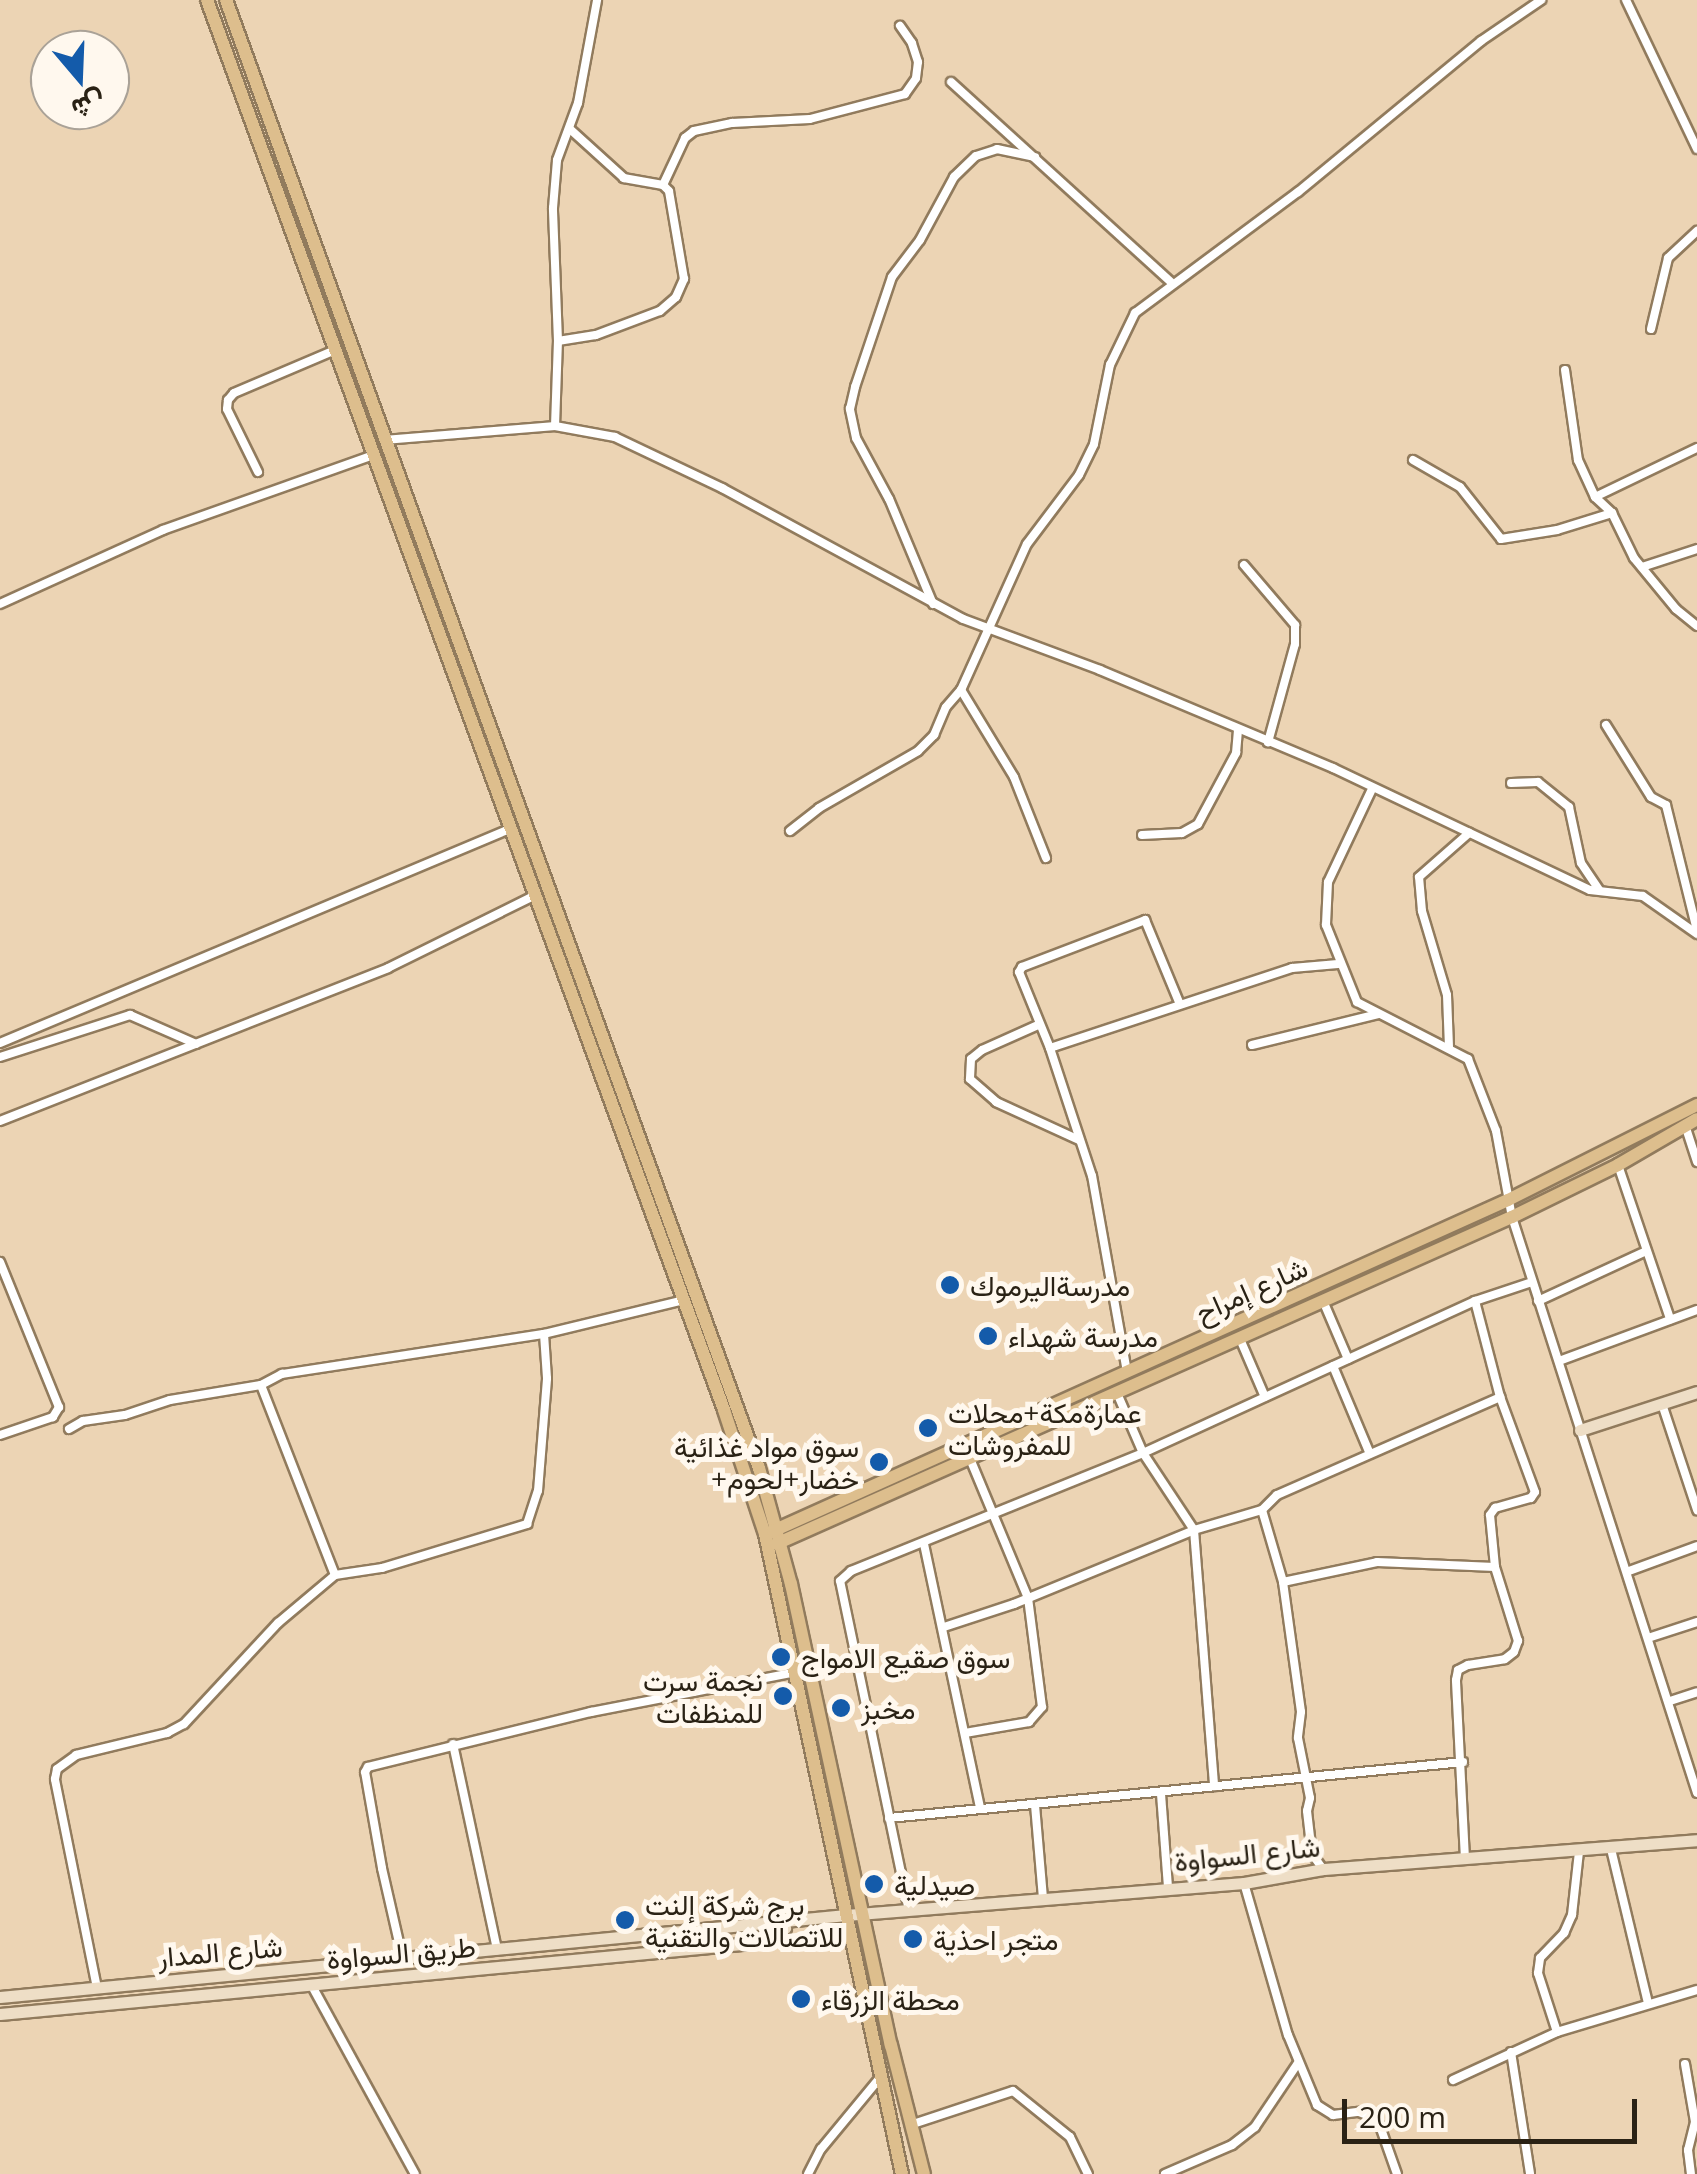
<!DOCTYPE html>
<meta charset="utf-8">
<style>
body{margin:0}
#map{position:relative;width:1697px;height:2174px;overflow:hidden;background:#ecd4b4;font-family:"Open Sans",Vazirmatn,sans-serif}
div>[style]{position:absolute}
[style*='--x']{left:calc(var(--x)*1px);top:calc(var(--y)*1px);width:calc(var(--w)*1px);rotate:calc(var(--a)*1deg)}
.roads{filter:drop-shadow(2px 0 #917b5d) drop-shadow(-2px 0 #917b5d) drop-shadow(0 2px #917b5d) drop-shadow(0 -2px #917b5d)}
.street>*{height:8px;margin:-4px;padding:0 4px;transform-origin:4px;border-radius:4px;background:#fff}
.secondary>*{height:11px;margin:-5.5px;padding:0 5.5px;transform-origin:5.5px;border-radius:5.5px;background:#eedec6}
.primary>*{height:12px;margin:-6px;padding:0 6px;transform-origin:6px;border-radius:6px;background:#ddbe8d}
.dots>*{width:28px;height:28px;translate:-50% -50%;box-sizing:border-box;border:5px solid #fff8ee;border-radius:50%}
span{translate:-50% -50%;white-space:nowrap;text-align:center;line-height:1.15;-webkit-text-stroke:10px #fff8ee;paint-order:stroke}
.poi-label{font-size:28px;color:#2a2215}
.left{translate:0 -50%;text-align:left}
.right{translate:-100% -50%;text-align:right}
.street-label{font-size:28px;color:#2a2215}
.north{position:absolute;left:30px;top:30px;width:100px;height:100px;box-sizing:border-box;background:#fff8ee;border:2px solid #aaa297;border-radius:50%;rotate:161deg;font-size:28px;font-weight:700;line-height:40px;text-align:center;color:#2a2215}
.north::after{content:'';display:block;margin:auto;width:35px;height:45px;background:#145baa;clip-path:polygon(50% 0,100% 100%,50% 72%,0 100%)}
.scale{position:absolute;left:1342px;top:2099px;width:295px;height:45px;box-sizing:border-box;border:5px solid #2a2215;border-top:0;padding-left:12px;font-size:30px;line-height:35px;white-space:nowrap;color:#2a2215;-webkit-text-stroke:8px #fff8ee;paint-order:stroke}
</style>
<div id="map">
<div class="roads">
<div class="street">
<div style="--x:1626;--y:0;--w:165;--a:64.5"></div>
<div style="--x:951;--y:82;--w:297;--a:42.3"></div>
<div style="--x:663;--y:185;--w:52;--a:-64.9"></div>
<div style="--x:685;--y:138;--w:11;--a:-38"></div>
<div style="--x:694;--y:131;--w:39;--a:-12"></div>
<div style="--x:732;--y:123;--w:78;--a:-2.9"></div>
<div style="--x:810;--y:119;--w:98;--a:-14.7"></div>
<div style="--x:905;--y:94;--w:19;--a:-55"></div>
<div style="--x:916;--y:78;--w:16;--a:-83"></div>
<div style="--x:918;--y:62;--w:20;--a:-108"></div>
<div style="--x:912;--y:43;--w:21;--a:-125"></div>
<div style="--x:1651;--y:329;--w:73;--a:-76.5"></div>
<div style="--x:1668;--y:258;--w:40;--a:-43"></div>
<div style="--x:558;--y:341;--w:38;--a:-9"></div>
<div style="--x:596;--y:335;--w:68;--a:-20.6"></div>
<div style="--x:660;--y:311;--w:21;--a:-41"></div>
<div style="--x:676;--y:297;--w:20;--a:-66"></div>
<div style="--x:684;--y:279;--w:89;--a:-99.7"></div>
<div style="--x:669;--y:191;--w:8;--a:-135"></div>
<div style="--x:663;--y:185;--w:40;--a:-170"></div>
<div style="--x:624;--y:178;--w:73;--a:-137.8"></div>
<div style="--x:1565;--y:370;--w:91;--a:81.8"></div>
<div style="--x:1578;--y:460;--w:41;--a:65.3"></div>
<div style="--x:1595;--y:497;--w:23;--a:43"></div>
<div style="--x:1612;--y:513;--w:50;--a:63.9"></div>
<div style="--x:1634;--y:558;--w:66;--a:50.5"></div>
<div style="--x:1676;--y:609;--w:27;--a:39"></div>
<div style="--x:555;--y:426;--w:85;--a:-88"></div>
<div style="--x:558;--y:341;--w:133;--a:-92.2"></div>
<div style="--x:553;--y:208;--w:48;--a:-85.2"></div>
<div style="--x:557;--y:160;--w:61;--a:-69.8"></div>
<div style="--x:578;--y:103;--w:105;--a:-79.5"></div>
<div style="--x:384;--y:440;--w:172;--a:-4.7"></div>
<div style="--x:555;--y:426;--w:61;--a:10.4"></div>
<div style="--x:615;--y:437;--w:119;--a:25.5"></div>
<div style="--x:722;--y:488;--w:274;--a:28.5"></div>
<div style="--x:963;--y:619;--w:146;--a:20.4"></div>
<div style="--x:1100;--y:670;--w:253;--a:22.8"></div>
<div style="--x:1333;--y:768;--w:284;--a:25.4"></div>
<div style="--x:1590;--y:890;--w:53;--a:6.5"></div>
<div style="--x:1643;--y:896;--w:66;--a:35.1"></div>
<div style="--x:1413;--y:460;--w:54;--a:29.9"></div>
<div style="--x:1460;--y:487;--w:66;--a:51.7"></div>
<div style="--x:1501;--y:539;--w:57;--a:-9.1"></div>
<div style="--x:1557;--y:530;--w:58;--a:-17.2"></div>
<div style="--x:258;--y:472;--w:70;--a:-116.2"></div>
<div style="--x:227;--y:409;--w:9;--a:-84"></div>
<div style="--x:228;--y:400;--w:9;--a:-49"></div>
<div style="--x:234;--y:393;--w:108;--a:-23"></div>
<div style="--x:1595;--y:497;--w:113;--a:-25.7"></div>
<div style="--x:1244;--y:565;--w:79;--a:49.6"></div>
<div style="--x:1295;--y:625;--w:19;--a:90"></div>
<div style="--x:1295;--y:644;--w:102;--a:105.4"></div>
<div style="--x:1642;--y:567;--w:58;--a:-18.1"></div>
<div style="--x:0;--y:604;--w:179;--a:-24.4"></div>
<div style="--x:163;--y:530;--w:221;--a:-19.6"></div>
<div style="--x:933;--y:604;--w:114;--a:-112.7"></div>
<div style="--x:889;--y:499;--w:69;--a:-118.4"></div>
<div style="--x:856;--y:438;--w:30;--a:-102"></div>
<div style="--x:850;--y:409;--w:23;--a:-77"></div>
<div style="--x:855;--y:387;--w:116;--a:-71.4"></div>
<div style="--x:892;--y:277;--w:46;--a:-52.9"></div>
<div style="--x:920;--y:240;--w:72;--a:-61.6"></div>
<div style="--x:954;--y:177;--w:30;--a:-44"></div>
<div style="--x:976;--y:156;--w:22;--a:-18"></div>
<div style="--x:997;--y:149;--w:39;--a:12"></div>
<div style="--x:1606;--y:725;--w:85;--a:58"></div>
<div style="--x:1651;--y:797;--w:17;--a:28"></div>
<div style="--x:1666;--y:805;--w:129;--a:76.1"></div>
<div style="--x:1511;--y:783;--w:27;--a:-2"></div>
<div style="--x:1538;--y:782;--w:40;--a:39"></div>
<div style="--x:1569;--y:807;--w:57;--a:77.9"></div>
<div style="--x:1581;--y:863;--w:32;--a:56"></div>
<div style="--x:1372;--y:789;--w:103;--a:115.3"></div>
<div style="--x:1328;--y:882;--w:43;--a:92.7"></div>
<div style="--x:1326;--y:925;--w:83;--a:68.1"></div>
<div style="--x:1357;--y:1002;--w:125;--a:27.2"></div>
<div style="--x:1468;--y:1059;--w:77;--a:68.7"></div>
<div style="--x:1496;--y:1131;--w:87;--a:79.5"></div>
<div style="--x:1512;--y:1217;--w:605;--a:72.19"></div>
<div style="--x:790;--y:831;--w:37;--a:-38"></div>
<div style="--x:819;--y:808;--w:114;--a:-29.9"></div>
<div style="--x:918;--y:751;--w:23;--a:-45"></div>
<div style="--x:934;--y:735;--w:30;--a:-67"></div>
<div style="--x:946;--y:707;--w:23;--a:-49"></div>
<div style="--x:1142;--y:835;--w:40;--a:-2.9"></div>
<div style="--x:1182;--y:833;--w:18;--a:-29"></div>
<div style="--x:1198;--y:824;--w:81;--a:-61.8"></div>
<div style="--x:1236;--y:753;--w:24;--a:-85"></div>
<div style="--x:1046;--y:858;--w:87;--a:-111.6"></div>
<div style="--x:1014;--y:777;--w:102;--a:-121.3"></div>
<div style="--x:961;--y:690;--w:160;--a:-65.7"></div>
<div style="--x:1027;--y:544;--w:86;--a:-53"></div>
<div style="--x:1079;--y:475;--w:34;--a:-64"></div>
<div style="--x:1094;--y:444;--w:81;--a:-78.6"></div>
<div style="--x:1110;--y:365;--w:58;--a:-64.3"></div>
<div style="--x:1135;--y:313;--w:203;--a:-36.6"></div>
<div style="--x:1298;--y:192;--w:237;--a:-39.5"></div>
<div style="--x:1481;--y:41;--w:73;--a:-34.3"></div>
<div style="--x:1038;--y:1025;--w:61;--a:155.9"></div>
<div style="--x:982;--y:1050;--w:14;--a:141"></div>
<div style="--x:971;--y:1059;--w:20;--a:93"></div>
<div style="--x:970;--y:1079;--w:35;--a:41"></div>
<div style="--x:996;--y:1102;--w:91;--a:24.6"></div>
<div style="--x:0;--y:1043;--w:555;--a:-22.78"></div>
<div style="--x:1252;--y:1045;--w:130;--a:-13.8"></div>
<div style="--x:1449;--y:1047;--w:52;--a:-92.2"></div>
<div style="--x:1447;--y:995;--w:88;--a:-106.6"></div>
<div style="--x:1422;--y:911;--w:34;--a:-95"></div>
<div style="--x:1419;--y:877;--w:67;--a:-41.3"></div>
<div style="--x:1050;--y:1048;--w:255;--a:-18.3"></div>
<div style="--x:1292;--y:968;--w:46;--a:-5"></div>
<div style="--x:0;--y:1057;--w:137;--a:-17.9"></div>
<div style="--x:130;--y:1015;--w:72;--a:23.7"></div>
<div style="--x:0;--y:1121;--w:417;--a:-21.5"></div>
<div style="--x:388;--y:968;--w:165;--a:-26.3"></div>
<div style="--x:1685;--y:1125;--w:39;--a:72"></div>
<div style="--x:1618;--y:1165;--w:163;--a:71.3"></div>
<div style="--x:0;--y:1262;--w:157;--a:67.9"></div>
<div style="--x:59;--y:1407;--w:12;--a:121"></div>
<div style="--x:53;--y:1417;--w:56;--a:161.2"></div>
<div style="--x:1538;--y:1301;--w:119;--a:-24.8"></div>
<div style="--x:1324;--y:1303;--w:61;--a:66.8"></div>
<div style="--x:1240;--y:1339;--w:63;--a:66.7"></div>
<div style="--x:1559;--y:1361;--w:147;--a:-20.3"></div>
<div style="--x:1333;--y:1366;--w:95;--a:67.2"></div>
<div style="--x:1127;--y:1372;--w:199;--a:-100.1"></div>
<div style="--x:1092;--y:1176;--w:135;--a:-108.2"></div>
<div style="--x:1050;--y:1048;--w:82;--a:-112.2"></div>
<div style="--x:1019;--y:972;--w:6;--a:-59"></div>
<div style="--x:1022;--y:967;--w:132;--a:-20.9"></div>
<div style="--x:1145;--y:920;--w:89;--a:67.5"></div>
<div style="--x:1117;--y:1393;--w:65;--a:66.6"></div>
<div style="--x:1143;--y:1453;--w:92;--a:56.5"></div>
<div style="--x:1194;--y:1530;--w:257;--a:85.5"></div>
<div style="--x:1662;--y:1404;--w:112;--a:71.7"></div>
<div style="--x:69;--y:1429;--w:16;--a:-30"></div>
<div style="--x:83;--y:1421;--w:42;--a:-8.1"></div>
<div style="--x:125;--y:1415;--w:47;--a:-18.4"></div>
<div style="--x:170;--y:1400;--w:92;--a:-9.4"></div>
<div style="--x:261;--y:1385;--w:24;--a:-28"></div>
<div style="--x:282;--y:1374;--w:265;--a:-8.7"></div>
<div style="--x:544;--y:1334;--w:145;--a:-13.6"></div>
<div style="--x:1262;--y:1510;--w:75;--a:73.7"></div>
<div style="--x:1283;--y:1582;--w:131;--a:82.1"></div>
<div style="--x:1301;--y:1712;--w:26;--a:97"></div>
<div style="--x:1298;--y:1738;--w:61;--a:78.7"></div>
<div style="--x:1310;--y:1798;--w:13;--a:103"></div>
<div style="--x:1307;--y:1811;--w:43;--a:83.4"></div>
<div style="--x:1312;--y:1854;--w:19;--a:54"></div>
<div style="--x:924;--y:1544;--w:269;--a:78"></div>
<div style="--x:1629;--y:1571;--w:72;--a:-20.2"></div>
<div style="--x:335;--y:1575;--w:48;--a:-8.5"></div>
<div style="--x:382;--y:1568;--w:152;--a:-16.9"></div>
<div style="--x:527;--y:1524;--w:35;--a:-72"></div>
<div style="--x:538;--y:1491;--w:113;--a:-85.4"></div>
<div style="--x:547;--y:1378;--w:44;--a:-93.9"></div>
<div style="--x:1283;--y:1582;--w:96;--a:-12"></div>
<div style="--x:1377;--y:1562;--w:118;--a:2.4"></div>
<div style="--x:944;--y:1627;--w:74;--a:-18.2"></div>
<div style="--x:1014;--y:1604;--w:195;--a:-22.3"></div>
<div style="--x:1194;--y:1530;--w:71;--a:-16.4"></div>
<div style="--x:1262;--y:1510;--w:21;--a:-45"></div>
<div style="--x:1277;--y:1495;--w:244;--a:-23.7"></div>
<div style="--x:1500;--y:1397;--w:99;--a:-104.6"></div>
<div style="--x:1648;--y:1638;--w:52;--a:-18.1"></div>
<div style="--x:1670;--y:1701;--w:28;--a:-18"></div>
<div style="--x:965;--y:1733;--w:65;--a:-9.8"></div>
<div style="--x:1029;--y:1722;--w:20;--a:-49"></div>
<div style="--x:1042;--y:1707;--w:110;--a:-97.3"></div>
<div style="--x:1028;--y:1598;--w:151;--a:-112.6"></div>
<div style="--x:453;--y:1744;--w:211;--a:77.9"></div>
<div style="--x:1161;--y:1794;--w:94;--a:85.7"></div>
<div style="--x:1035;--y:1805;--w:93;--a:85.1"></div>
<div style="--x:889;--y:1818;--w:577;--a:-5.57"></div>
<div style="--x:1611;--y:1849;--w:158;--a:76.5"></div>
<div style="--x:1465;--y:1859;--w:179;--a:-92.9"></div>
<div style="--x:1456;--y:1680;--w:10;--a:-79"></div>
<div style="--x:1458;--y:1670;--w:11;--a:-27"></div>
<div style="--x:1468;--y:1665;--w:37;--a:-9"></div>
<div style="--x:1505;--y:1659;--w:11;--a:-38"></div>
<div style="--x:1514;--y:1652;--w:12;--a:-70"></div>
<div style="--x:1518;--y:1641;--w:77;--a:-107.3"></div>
<div style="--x:1495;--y:1567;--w:52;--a:-95.5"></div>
<div style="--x:1490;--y:1515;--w:9;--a:-54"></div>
<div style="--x:1495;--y:1508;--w:37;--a:-16"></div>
<div style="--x:1531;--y:1498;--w:7;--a:-56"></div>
<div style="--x:1535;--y:1492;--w:101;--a:-110.2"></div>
<div style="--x:1244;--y:1883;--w:158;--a:73.9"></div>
<div style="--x:1288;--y:2035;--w:76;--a:67.5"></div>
<div style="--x:1317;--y:2105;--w:19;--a:32"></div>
<div style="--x:1333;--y:2115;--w:26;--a:-7"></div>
<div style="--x:1359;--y:2112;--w:14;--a:21"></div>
<div style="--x:1372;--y:2117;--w:12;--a:48"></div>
<div style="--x:1380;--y:2126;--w:51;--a:70.5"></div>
<div style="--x:909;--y:1911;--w:337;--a:-101.8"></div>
<div style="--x:840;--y:1581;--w:15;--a:-42"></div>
<div style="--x:851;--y:1571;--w:315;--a:-22"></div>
<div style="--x:1143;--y:1453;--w:365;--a:-24.6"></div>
<div style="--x:1475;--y:1301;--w:60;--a:-18.4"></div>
<div style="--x:403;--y:1960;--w:94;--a:-102.9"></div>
<div style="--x:382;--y:1868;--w:97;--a:-100"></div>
<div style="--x:365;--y:1772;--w:6;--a:-59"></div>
<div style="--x:368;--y:1767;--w:230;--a:-13.9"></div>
<div style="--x:591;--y:1712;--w:210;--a:-11"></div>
<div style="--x:312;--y:1986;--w:214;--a:61.3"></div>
<div style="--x:97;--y:1988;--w:213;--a:-101.4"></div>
<div style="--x:55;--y:1779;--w:10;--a:-79"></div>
<div style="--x:57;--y:1769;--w:24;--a:-36"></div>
<div style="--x:76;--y:1755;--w:94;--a:-13.6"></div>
<div style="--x:167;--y:1733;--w:19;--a:-28"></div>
<div style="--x:184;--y:1724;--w:138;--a:-47.1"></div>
<div style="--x:278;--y:1623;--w:75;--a:-40.1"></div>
<div style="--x:335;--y:1575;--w:204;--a:-111.3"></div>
<div style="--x:1557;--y:2032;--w:62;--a:-107.9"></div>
<div style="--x:1538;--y:1973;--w:15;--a:-82"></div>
<div style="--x:1540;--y:1958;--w:35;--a:-46"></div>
<div style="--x:1564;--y:1933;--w:20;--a:-66"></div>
<div style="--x:1572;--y:1915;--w:63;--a:-83.7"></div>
<div style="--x:1511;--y:2052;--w:123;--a:81.1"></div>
<div style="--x:1685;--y:2064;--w:59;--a:80.2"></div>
<div style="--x:1695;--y:2122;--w:29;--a:104"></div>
<div style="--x:1688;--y:2150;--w:24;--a:83"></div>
<div style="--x:1453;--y:2080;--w:115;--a:-24.8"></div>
<div style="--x:1557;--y:2032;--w:146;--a:-16.7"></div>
<div style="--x:910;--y:2125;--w:108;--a:-18.3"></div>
<div style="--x:1013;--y:2091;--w:73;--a:38.9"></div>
<div style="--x:1070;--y:2137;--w:41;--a:64.1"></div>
<div style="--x:808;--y:2174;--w:28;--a:-63"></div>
<div style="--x:821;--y:2149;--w:91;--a:-50.4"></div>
<div style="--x:1165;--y:2174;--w:73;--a:-23.4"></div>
<div style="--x:1232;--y:2145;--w:29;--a:-38"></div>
<div style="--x:1255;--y:2127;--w:77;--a:-56.1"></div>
</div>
<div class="secondary">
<div style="--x:1580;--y:1430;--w:123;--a:-18"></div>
<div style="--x:0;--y:1997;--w:850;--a:-5.54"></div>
<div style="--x:846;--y:1915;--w:399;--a:-4.6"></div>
<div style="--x:1244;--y:1883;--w:80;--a:-10"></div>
<div style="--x:1323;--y:1869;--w:375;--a:-4.4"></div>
<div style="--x:0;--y:2014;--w:745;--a:-5.39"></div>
<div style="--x:742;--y:1944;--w:46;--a:-20.4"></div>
</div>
<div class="primary">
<div style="--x:207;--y:0;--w:1502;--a:69.86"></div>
<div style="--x:724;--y:1410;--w:131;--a:71.7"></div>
<div style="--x:765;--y:1534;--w:654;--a:77.92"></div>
<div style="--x:226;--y:0;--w:1562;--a:70.05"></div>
<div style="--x:759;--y:1468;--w:120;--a:74.6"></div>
<div style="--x:791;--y:1584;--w:472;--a:77.8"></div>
<div style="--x:891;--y:2045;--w:133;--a:75.7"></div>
<div style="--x:773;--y:1531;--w:806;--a:-24.24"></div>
<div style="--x:1508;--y:1200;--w:212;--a:-26.7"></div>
<div style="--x:776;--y:1544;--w:805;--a:-23.96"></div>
<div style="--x:1512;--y:1217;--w:118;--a:-26.1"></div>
<div style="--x:1618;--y:1165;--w:91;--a:-30.2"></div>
</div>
</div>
<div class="dots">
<div style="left:950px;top:1285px;background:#145baa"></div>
<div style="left:988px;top:1336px;background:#145baa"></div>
<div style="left:928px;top:1428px;background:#145baa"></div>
<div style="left:879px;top:1462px;background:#145baa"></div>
<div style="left:781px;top:1657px;background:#145baa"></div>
<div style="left:783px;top:1696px;background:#145baa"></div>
<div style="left:841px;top:1708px;background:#145baa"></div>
<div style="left:874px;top:1884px;background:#145baa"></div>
<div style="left:625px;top:1920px;background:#145baa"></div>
<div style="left:913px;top:1939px;background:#145baa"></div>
<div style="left:801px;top:1999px;background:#145baa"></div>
</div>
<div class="poi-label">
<span class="left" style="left:970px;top:1285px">مدرسةاليرموك</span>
<span class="left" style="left:1008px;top:1336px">مدرسة شهداء</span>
<span class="left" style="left:948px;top:1428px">عمارةمكة+محلات<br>للمفروشات</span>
<span class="right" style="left:859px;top:1462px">سوق مواد غذائية<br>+خضار+لحوم</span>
<span class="left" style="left:801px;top:1657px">سوق صقيع الامواج</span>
<span class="right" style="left:763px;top:1696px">نجمة سرت<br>للمنظفات</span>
<span class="left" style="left:861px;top:1708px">مخبز</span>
<span class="left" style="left:894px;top:1884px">صيدلية</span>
<span class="left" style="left:645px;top:1920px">برج شركة إلنت<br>للاتصالات والتقنية</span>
<span class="left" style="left:933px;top:1939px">متجر احذية</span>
<span class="left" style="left:821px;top:1999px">محطة الزرقاء</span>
</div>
<div class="street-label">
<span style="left:1251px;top:1289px;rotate:-24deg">شارع إمراح</span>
<span style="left:1247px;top:1853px;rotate:-6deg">شارع السواوة</span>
<span style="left:220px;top:1951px;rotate:-5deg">شارع المدار</span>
<span style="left:401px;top:1952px;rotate:-5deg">طريق السواوة</span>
</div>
<div class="north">ش</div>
<div class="scale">200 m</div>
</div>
